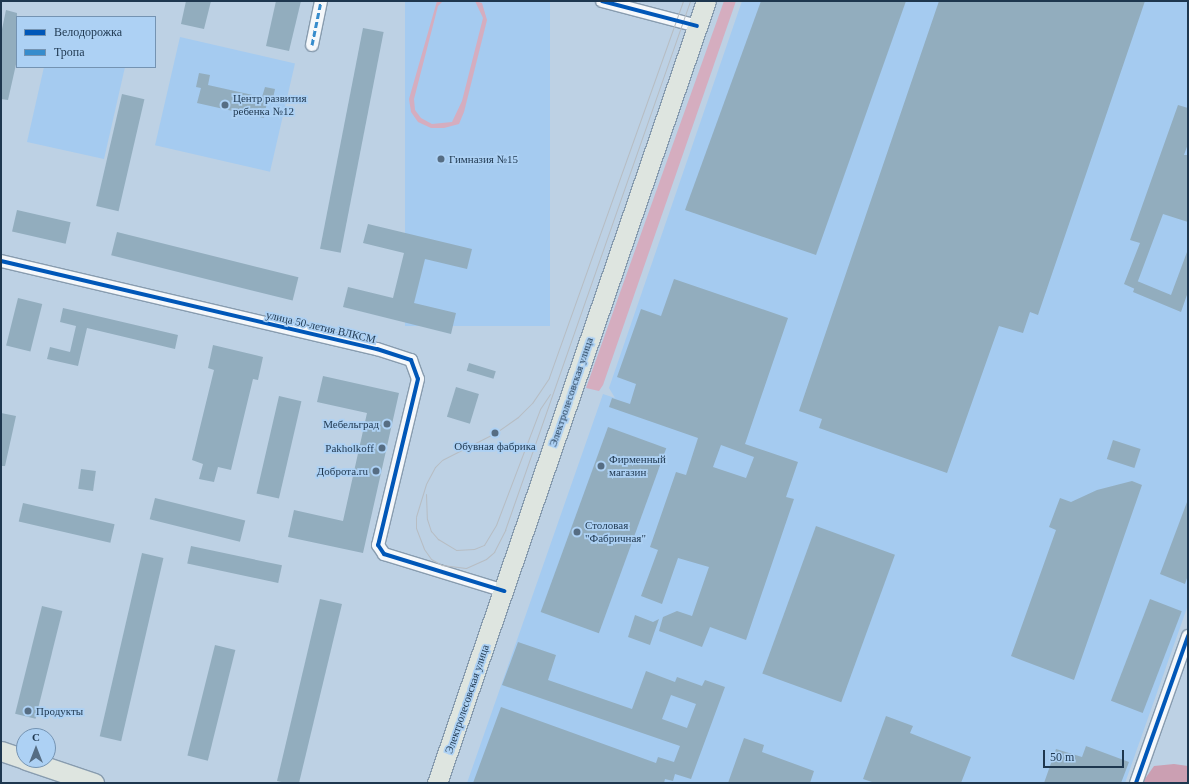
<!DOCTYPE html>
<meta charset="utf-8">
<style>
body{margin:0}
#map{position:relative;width:1189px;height:784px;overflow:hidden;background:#bdd1e4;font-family:Georgia,serif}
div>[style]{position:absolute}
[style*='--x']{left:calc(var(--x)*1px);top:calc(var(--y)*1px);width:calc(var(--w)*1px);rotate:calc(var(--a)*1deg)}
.built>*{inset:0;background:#a5cbf0;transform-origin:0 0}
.green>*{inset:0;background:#d5adbf}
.forest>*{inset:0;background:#cb9fb2}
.building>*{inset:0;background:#92adbe;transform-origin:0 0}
.roads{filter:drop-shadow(1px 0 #889caf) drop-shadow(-1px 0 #889caf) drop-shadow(0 1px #889caf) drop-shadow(0 -1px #889caf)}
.minor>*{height:12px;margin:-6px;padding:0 6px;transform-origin:6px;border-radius:6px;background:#f5f8fb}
.primary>*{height:19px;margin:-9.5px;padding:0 9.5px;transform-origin:9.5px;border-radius:9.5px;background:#dee5e0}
.tram>*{height:1px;margin:-0.5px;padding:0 0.5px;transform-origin:0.5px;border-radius:0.5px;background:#b7bdc3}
.quiet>*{height:3px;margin-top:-1.5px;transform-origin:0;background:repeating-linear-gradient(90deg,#378ccc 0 6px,transparent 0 9px)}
.cycleway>*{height:4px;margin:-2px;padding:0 2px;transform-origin:2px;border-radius:2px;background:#0057b8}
.dots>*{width:11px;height:11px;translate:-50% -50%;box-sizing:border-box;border:2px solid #add1f4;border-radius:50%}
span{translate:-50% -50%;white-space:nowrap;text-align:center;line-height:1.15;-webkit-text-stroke:3.5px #add1f4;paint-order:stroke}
.poi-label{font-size:11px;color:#1e374f}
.left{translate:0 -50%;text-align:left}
.right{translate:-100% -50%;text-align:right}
.street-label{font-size:11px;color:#1e374f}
.frame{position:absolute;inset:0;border:2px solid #1e374f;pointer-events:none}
.legend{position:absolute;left:16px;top:16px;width:140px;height:52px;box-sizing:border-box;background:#add1f4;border:1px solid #7493b2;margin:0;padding:5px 7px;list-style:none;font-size:12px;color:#1e374f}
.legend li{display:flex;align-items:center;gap:8px;height:20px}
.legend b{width:20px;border:1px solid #7493b2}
.north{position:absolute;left:16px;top:728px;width:40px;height:40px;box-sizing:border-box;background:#add1f4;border:1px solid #7493b2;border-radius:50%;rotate:0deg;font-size:11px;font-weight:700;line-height:16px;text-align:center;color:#1e374f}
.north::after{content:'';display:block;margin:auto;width:14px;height:18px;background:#566d83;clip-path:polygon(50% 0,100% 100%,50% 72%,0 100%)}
.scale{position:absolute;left:1043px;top:750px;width:81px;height:18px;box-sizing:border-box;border:2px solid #1e374f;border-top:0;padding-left:5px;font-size:12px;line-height:14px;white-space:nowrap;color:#1e374f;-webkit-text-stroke:3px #add1f4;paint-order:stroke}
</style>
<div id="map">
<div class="built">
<div style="left:405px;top:1px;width:145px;height:325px"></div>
<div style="clip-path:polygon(742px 1px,1188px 1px,1188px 605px,1125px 783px,467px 783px,603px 394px,615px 398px,609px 388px)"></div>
<div style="left:180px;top:37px;width:118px;height:111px;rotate:13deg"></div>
<div style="clip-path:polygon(44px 67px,125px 67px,104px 159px,27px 142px)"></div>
</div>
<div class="green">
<div style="clip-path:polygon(437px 1px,443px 1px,438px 6px,414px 99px,415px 110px,421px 118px,432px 124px,452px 122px,462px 101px,483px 18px,475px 1px,482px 3px,487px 20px,464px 112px,459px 124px,444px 128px,431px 128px,418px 122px,411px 112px,409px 99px)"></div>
<div style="clip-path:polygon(724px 1px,736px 1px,603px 385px,599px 391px,586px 388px)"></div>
</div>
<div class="forest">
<div style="clip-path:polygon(1174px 764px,1188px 766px,1188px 783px,1142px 783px,1154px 766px)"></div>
</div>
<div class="building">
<div style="clip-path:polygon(186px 1px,211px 1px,204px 29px,181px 24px)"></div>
<div style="clip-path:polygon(276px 1px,301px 1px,289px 51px,266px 46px)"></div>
<div style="clip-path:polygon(761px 1px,906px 1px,816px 255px,685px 210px)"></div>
<div style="clip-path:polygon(939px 1px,1145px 1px,1038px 315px,1030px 312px,1023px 333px,999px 326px,947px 473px,819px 428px,822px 419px,799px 411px)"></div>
<div style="clip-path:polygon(6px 10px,17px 13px,17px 60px,8px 100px,1px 99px,1px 34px)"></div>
<div style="left:363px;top:28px;width:21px;height:225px;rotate:11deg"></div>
<div style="clip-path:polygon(199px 73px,210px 75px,208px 85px,262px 97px,265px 87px,275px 89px,272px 103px,267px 102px,264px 118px,197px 103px,201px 88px,196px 87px)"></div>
<div style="left:122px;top:94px;width:23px;height:115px;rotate:13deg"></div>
<div style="clip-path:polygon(1178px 105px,1188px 108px,1188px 144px,1184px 155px,1188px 155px,1188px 222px,1163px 214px,1135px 289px,1124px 284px,1140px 243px,1130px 240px)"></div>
<div style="left:17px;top:210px;width:55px;height:22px;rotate:13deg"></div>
<div style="clip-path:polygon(368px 224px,472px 249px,467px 269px,425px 259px,414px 303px,456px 313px,451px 334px,343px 307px,348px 287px,393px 298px,404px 253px,363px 243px)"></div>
<div style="left:117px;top:232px;width:187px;height:24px;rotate:14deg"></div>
<div style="clip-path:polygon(1187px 252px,1188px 292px,1181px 312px,1133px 292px,1137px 281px,1171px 295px)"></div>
<div style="clip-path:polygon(evenodd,674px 279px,788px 318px,745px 444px,798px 462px,786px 497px,794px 499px,746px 640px,710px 627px,702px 647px,659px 631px,663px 617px,677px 611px,692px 616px,709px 567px,678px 558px,662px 604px,641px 596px,658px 550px,650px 547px,676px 472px,686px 475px,698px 438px,609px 407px,612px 398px,630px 404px,636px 384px,617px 377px,641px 309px,661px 316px,674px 279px,721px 445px,754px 457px,746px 478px,713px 467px,721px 445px)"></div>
<div style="left:18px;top:298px;width:25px;height:49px;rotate:14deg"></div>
<div style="clip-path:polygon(63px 308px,178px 335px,175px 349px,87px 328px,78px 366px,47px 359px,50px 347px,70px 352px,76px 326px,60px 322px)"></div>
<div style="clip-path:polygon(213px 345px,263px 357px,258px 380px,253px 379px,231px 470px,218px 467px,214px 482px,199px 479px,203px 464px,192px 460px,214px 370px,208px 368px)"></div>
<div style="left:469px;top:363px;width:28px;height:8px;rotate:17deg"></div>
<div style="clip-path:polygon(323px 376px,399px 393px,363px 553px,288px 537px,294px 510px,343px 521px,367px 413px,317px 402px)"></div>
<div style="left:456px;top:387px;width:24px;height:31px;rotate:17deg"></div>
<div style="left:279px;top:396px;width:23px;height:100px;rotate:13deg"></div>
<div style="clip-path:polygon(1px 413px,16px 416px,5px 466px,1px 466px)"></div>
<div style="left:608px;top:427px;width:62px;height:197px;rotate:20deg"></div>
<div style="left:1113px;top:440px;width:29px;height:20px;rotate:18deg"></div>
<div style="left:81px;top:469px;width:15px;height:20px;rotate:8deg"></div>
<div style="clip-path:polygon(1132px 481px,1142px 485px,1074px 680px,1011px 656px,1056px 530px,1049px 527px,1060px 498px,1071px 502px,1097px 490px)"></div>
<div style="left:155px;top:498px;width:93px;height:22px;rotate:14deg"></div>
<div style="clip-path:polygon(1187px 502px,1188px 575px,1185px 584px,1160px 574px)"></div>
<div style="left:23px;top:503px;width:94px;height:19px;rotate:13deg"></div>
<div style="left:816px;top:526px;width:84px;height:157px;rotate:20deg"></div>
<div style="left:191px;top:546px;width:93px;height:18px;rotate:12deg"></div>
<div style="left:142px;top:553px;width:22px;height:188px;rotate:13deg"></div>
<div style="clip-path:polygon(320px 599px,342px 604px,299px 783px,286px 783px,277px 781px)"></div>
<div style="left:1150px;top:599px;width:34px;height:109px;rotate:21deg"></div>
<div style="left:42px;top:606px;width:21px;height:111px;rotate:14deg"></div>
<div style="clip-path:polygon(635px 615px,653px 622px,659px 619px,650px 645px,628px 637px)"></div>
<div style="clip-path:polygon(evenodd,518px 642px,556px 655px,548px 680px,632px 709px,646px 671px,675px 682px,677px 677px,702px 686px,705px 680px,725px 687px,691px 779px,675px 774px,673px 781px,665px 779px,664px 783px,473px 783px,501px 707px,656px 763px,658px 757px,674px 762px,680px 746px,502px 685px,518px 642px,671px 695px,696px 704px,687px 728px,662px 719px,671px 695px)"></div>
<div style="left:215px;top:645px;width:21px;height:114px;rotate:14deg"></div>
<div style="clip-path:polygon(886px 716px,913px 726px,910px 733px,971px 757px,961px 783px,875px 783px,863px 779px)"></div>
<div style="clip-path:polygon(744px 738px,764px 745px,762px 752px,814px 771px,810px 783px,728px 783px)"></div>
<div style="clip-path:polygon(1086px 746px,1129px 762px,1121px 783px,1044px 783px,1056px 749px,1082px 757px)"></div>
</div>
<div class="roads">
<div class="minor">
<div style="--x:602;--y:1;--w:98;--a:14.7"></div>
<div style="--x:312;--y:45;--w:45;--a:-78.4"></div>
<div style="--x:1;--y:261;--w:386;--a:13.2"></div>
<div style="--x:377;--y:349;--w:36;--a:18"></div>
<div style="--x:411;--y:360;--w:20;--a:70"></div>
<div style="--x:418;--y:379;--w:171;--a:103.5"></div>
<div style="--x:378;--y:545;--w:11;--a:56"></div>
<div style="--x:384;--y:554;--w:126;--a:17.1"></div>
<div style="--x:1136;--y:783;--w:156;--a:-70.5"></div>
</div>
<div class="primary">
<div style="--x:1;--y:751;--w:24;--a:19"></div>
<div style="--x:26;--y:760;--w:72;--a:18.7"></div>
<div style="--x:437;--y:783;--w:827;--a:-71.02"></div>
</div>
</div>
<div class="tram">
<div style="--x:683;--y:1;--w:400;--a:109.6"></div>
<div style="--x:549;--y:378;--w:30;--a:124"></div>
<div style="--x:532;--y:403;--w:20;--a:135"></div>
<div style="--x:518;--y:417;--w:28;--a:145"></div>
<div style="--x:495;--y:433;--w:59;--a:153"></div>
<div style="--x:442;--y:460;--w:10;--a:135"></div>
<div style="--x:435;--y:467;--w:19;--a:118"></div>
<div style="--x:426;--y:484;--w:34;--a:107"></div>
<div style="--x:416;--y:517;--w:11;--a:90"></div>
<div style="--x:416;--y:528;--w:22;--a:69"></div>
<div style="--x:424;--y:549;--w:12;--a:55"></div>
<div style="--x:431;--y:559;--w:13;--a:29"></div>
<div style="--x:442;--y:565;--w:24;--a:7"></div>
<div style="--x:466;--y:568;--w:22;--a:-24"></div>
<div style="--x:486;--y:559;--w:11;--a:-41"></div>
<div style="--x:494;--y:552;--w:25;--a:-63"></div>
<div style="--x:505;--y:530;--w:560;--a:-70.72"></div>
<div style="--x:426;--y:494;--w:25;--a:88"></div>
<div style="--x:427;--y:519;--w:13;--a:72"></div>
<div style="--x:431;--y:531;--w:11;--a:49"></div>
<div style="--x:438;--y:539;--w:21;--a:31"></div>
<div style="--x:456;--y:550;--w:18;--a:-3"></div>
<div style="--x:474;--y:549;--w:11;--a:-22"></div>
<div style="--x:484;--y:545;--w:23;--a:-59"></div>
<div style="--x:496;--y:525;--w:124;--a:-69.2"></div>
<div style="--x:540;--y:409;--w:18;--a:-56"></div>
</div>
<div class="quiet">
<div style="--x:312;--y:45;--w:45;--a:-78.4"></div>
</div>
<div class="cycleway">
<div style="--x:602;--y:1;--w:98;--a:14.7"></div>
<div style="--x:1;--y:261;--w:386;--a:13.2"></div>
<div style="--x:377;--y:349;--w:36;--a:18"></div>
<div style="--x:411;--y:360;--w:20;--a:70"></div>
<div style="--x:418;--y:379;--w:171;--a:103.5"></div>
<div style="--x:378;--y:545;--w:11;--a:56"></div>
<div style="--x:384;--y:554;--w:126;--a:17.1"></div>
<div style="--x:1136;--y:783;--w:156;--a:-70.5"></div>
</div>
<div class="dots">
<div style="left:225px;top:105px;background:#566d83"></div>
<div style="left:441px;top:159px;background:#566d83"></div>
<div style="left:387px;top:424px;background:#566d83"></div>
<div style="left:495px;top:433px;background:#566d83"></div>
<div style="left:382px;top:448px;background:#566d83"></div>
<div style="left:601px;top:466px;background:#566d83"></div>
<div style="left:376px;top:471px;background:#566d83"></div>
<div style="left:577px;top:532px;background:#566d83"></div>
<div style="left:28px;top:711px;background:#566d83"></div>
</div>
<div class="poi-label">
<span class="left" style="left:233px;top:105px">Центр развития<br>ребенка №12</span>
<span class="left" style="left:449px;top:159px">Гимназия №15</span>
<span class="right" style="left:379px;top:424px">Мебельград</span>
<span style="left:495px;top:446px">Обувная фабрика</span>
<span class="right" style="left:374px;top:448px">Pakholkoff</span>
<span class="left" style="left:609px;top:466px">Фирменный<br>магазин</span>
<span class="right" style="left:368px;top:471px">Доброта.ru</span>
<span class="left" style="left:585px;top:532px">Столовая<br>"Фабричная"</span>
<span class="left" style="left:36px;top:711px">Продукты</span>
</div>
<div class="street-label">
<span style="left:321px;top:327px;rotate:13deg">улица 50-летия ВЛКСМ</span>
<span style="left:571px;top:392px;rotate:-71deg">Электролесовская улица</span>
<span style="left:467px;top:699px;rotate:-71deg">Электролесовская улица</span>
</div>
<div class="frame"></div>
<ul class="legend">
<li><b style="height:5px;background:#0057b8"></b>Велодорожка</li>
<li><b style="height:5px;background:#378ccc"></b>Тропа</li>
</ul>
<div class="north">С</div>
<div class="scale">50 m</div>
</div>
